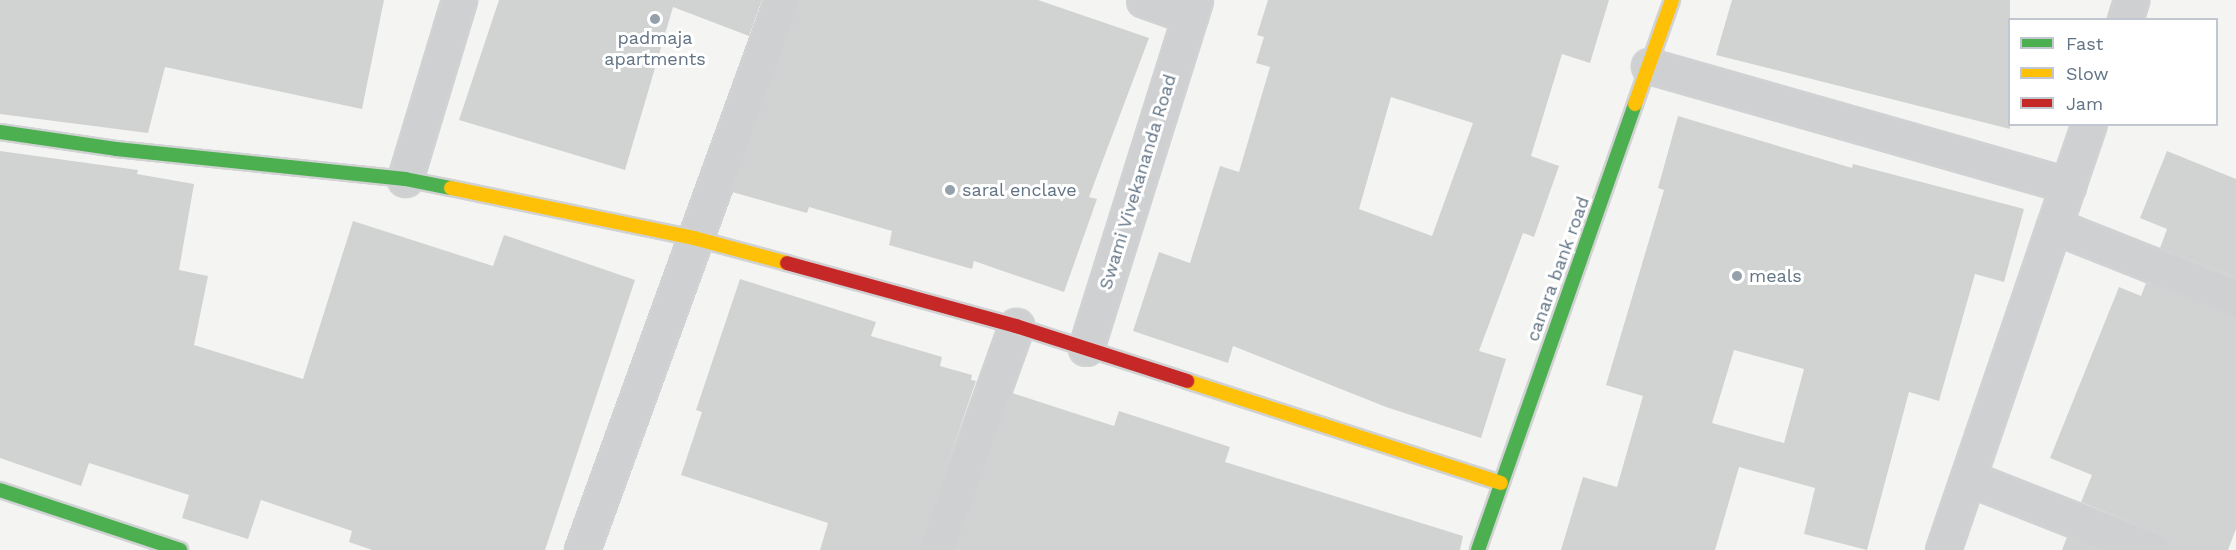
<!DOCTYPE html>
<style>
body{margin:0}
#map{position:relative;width:2236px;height:550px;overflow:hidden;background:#f4f5f2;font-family:"Work Sans",sans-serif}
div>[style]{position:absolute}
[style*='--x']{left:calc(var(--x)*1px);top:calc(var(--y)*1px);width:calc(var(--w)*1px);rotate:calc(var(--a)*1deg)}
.building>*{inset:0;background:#d1d3d3}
.roads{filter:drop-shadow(2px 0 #d0d2d3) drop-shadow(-2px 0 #d0d2d3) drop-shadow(0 2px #d0d2d3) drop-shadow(0 -2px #d0d2d3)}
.street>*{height:33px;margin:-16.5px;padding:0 16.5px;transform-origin:16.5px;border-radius:16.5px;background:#cfd0d1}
.fast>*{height:14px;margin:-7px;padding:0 7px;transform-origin:7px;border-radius:7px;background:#4caf50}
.slow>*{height:14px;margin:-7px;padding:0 7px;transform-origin:7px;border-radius:7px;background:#ffc107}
.jam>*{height:14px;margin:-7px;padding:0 7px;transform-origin:7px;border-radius:7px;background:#c62828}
.dots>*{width:16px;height:16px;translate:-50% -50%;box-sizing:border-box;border:3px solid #fff;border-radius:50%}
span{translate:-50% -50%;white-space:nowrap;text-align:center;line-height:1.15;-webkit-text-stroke:6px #fff;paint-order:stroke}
.poi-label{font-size:18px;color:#617385}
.left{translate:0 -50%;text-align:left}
.street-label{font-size:18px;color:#617385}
.legend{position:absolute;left:2008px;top:18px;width:210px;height:108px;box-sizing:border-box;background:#fff;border:2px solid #c0c7ce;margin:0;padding:8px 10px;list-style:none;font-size:18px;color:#617385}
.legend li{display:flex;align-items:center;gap:12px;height:30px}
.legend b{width:30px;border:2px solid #c0c7ce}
</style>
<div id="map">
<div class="building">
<div style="clip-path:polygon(0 0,384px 0,362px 109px,165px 67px,148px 133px,0 114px)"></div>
<div style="clip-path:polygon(499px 0,762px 0,749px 36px,673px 7px,625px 170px,459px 120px)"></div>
<div style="clip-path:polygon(800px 0,1038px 0,1149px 38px,1089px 197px,1097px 199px,1064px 292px,974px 261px,972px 269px,889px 245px,892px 231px,809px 207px,807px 213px,732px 192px)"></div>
<div style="clip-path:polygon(evenodd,1268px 0,1609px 0,1590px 63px,1562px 54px,1531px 156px,1559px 166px,1534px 237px,1523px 233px,1479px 351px,1506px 359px,1481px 438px,1386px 407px,1233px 346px,1228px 363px,1133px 331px,1159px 252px,1190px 263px,1220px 166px,1239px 172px,1270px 67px,1256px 63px,1264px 37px,1257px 35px,1268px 0,1391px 97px,1473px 123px,1432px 236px,1359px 209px,1391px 97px)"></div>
<div style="clip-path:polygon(1732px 0,2010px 0,2010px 129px,1716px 55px)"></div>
<div style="clip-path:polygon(evenodd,1678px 116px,1852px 168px,1853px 164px,2024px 209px,2004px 282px,1975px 274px,1939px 401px,1909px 392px,1867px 550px,1804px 534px,1815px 488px,1739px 467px,1715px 550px,1561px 550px,1583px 477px,1617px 487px,1643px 396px,1606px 385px,1664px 190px,1658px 188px,1678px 116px,1734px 350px,1804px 369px,1784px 443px,1712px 423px,1734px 350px)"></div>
<div style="clip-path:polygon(0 151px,138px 170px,137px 174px,194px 184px,179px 270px,208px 276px,194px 345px,303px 379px,353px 221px,493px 266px,504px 235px,635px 280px,545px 550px,372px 550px,349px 542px,352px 531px,261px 500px,248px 539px,182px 518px,189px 495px,89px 463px,81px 486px,0 458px)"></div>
<div style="clip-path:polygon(2167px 151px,2236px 179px,2236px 278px,2160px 248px,2167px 229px,2140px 218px)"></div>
<div style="clip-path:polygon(740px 279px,876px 322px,871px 336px,942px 357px,940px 366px,972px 375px,971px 380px,976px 381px,918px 550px,820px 550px,828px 523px,681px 475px,702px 412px,696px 410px)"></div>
<div style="clip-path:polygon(2146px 283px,2236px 316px,2236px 529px,2228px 550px,2169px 550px,2166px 539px,2158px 533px,2081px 502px,2092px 475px,2050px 458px,2119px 287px,2141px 296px)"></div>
<div style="clip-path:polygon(1012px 393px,1114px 426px,1119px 411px,1230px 447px,1225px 462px,1463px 536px,1460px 550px,956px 550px)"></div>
<div style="clip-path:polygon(2067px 537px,2100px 550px,2062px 550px)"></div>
</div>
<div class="roads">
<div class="street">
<div style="--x:1144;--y:0;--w:49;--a:19.2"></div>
<div style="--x:2125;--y:20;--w:21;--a:-73"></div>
<div style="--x:1649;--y:66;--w:436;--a:15.9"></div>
<div style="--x:405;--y:179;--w:187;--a:-73.2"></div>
<div style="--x:2054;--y:226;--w:196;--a:21.6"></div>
<div style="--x:1086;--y:348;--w:365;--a:-72.6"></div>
<div style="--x:1968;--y:478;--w:197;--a:21.5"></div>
<div style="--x:582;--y:550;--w:585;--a:-70.02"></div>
<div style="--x:936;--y:550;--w:238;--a:-70.3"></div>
<div style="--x:1943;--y:550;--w:450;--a:-71.1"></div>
</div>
<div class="fast">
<div style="--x:0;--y:132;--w:117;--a:8.3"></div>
<div style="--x:116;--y:149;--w:291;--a:5.9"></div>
<div style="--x:405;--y:179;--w:47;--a:11.1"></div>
<div style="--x:0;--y:490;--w:190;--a:18.4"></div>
<div style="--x:1478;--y:550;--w:473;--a:-70.6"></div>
</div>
<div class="slow">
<div style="--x:1635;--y:104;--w:110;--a:-70.4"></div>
<div style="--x:451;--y:188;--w:248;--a:11.6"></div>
<div style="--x:694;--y:238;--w:96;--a:15"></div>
<div style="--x:1187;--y:381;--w:330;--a:18"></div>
</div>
<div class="jam">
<div style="--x:787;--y:263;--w:238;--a:15.4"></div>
<div style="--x:1016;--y:326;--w:180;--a:17.8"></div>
</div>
</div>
<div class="dots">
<div style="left:655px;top:19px;background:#94a0ab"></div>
<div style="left:950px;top:190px;background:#94a0ab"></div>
<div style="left:1737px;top:276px;background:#94a0ab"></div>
</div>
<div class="poi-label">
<span style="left:655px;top:49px">padmaja<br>apartments</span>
<span class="left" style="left:962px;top:190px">saral enclave</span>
<span class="left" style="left:1749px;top:276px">meals</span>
</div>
<div class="street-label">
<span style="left:1138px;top:182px;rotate:-73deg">Swami Vivekananda Road</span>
<span style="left:1558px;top:269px;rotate:-70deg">canara bank road</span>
</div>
<ul class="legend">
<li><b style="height:8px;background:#4caf50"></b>Fast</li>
<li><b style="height:8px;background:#ffc107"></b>Slow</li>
<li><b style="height:8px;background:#c62828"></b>Jam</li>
</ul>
</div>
